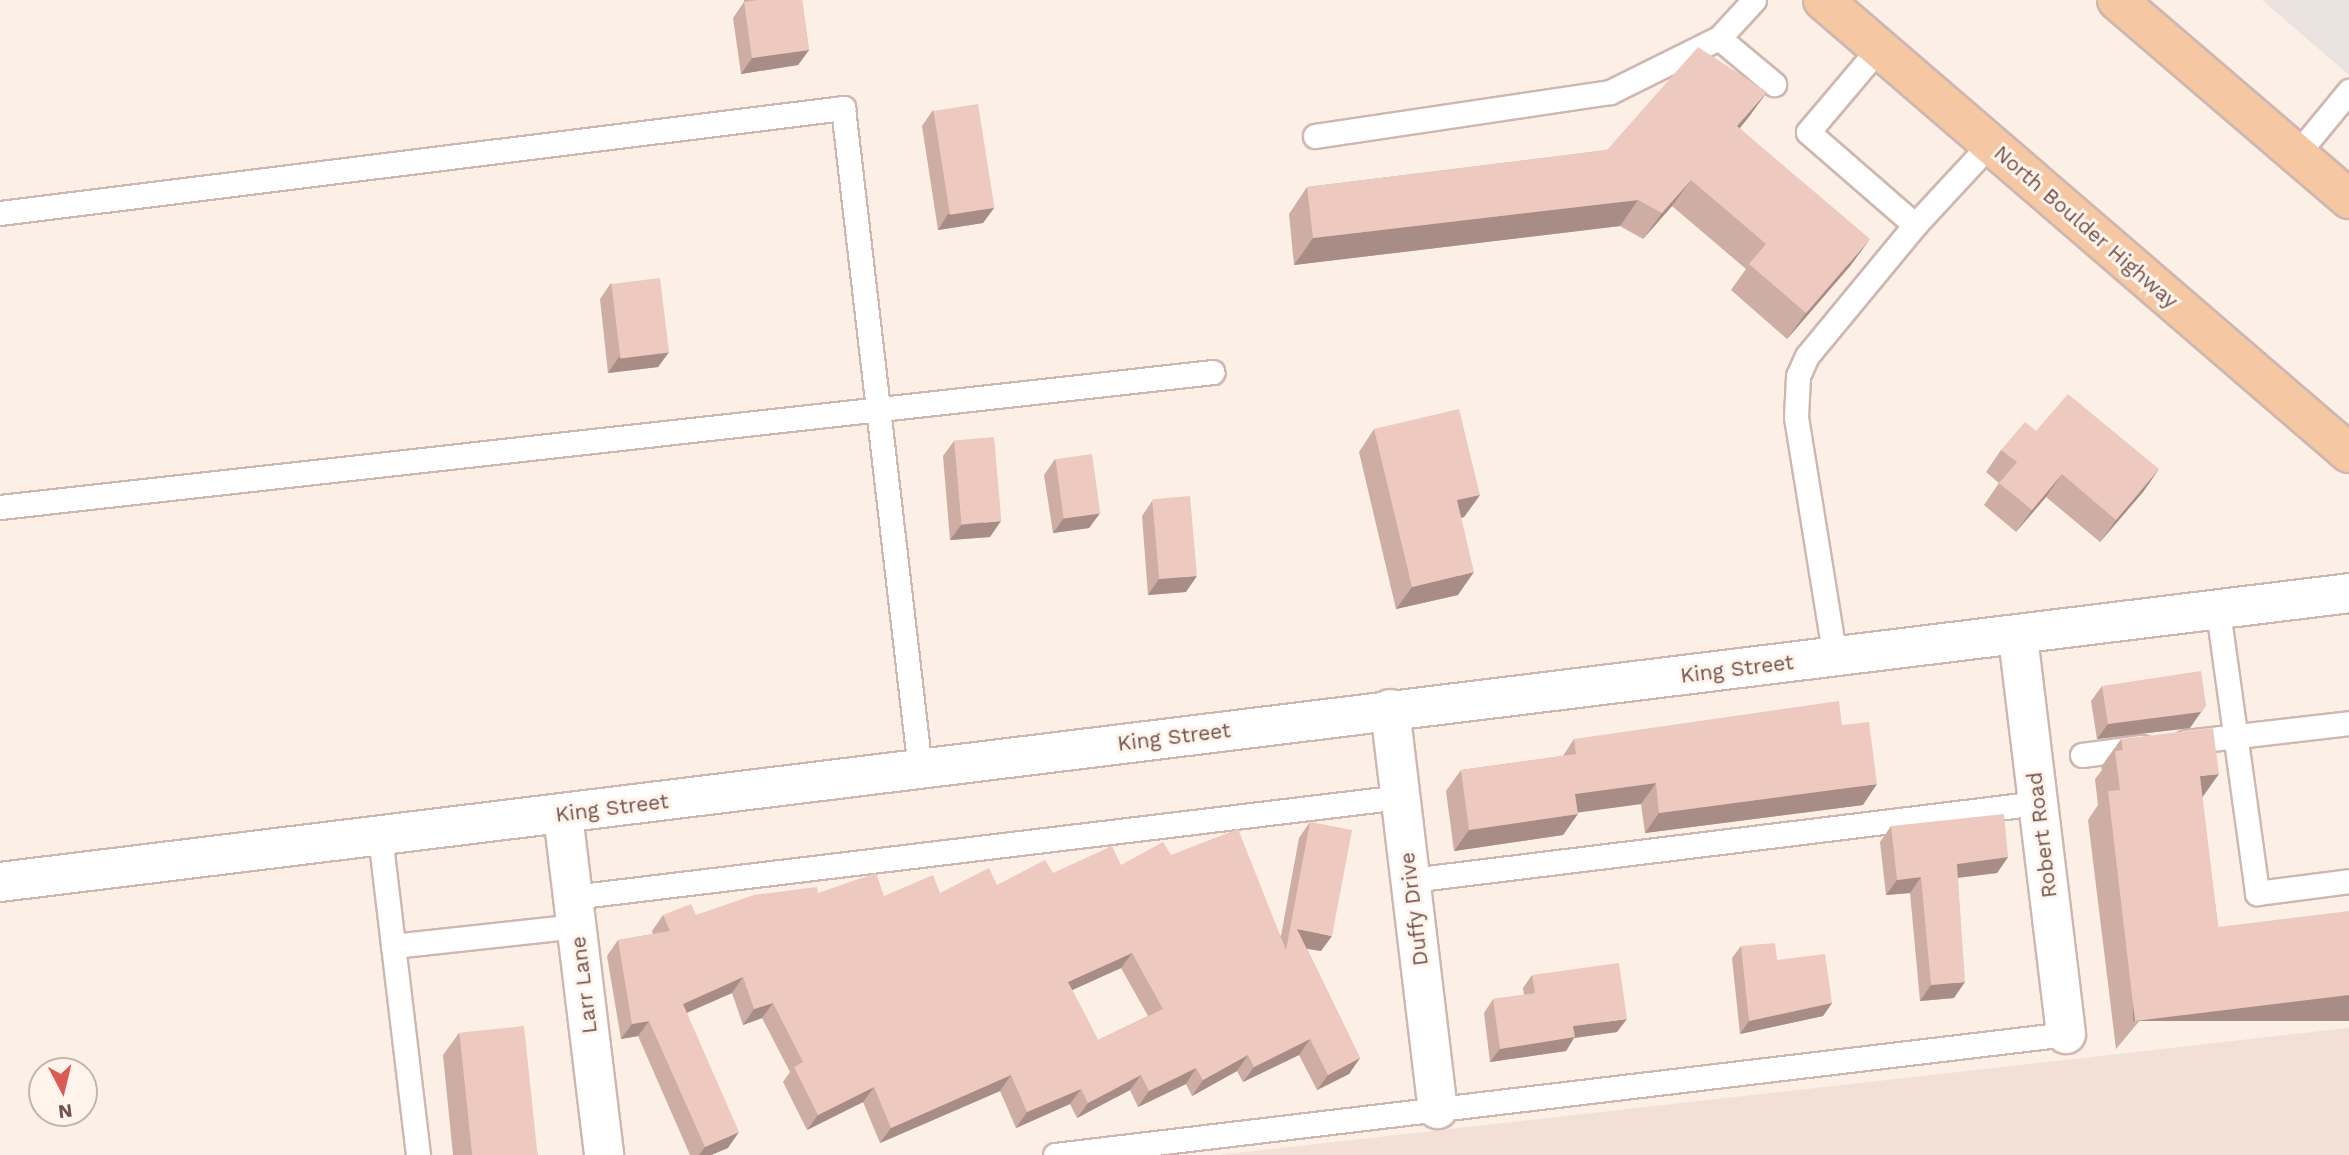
<!DOCTYPE html>
<style>
body{margin:0}
#map{position:relative;width:2349px;height:1155px;overflow:hidden;background:#fbefe6;font-family:"Work Sans",sans-serif}
div>[style]{position:absolute}
[style*='--x']{left:calc(var(--x)*1px);top:calc(var(--y)*1px);width:calc(var(--w)*1px);rotate:calc(var(--a)*1deg)}
.residential>*{inset:0;background:#f2dfd5}
.industrial>*{inset:0;background:#ebe3e0}
.roads{filter:drop-shadow(2px 0 #ceb7b0) drop-shadow(-2px 0 #ceb7b0) drop-shadow(0 2px #ceb7b0) drop-shadow(0 -2px #ceb7b0)}
.service>*{height:23px;margin:-11.5px;padding:0 11.5px;transform-origin:11.5px;border-radius:11.5px;background:#fff}
.minor>*{height:38px;margin:-19px;padding:0 19px;transform-origin:19px;border-radius:19px;background:#fff}
.primary>*{height:38px;margin:-19px;padding:0 19px;transform-origin:19px;border-radius:19px;background:#f5c7a3}
.wall>*{inset:0;background:#cdada4}
.shaded-wall>*{inset:0;background:#a78d86;transform-origin:0 0}
.building>*{inset:0;background:#eec9bf;transform-origin:0 0}
span{translate:-50% -50%;white-space:nowrap;text-align:center;line-height:1.15;-webkit-text-stroke:6px #fef4ec;paint-order:stroke}
.street-label{font-size:21px;color:#72534c}
.north{position:absolute;left:28px;top:1057px;width:70px;height:70px;box-sizing:border-box;background:#fef4ec;border:2px solid #c6b4ac;border-radius:50%;rotate:173deg;font-size:19px;font-weight:700;line-height:28px;text-align:center;color:#72534c}
.north::after{content:'';display:block;margin:auto;width:24px;height:32px;background:#dd5953;clip-path:polygon(50% 0,100% 100%,50% 72%,0 100%)}
</style>
<div id="map">
<div class="residential">
<div style="clip-path:polygon(2349px 1028px,2349px 1155px,1219px 1155px)"></div>
</div>
<div class="industrial">
<div style="clip-path:polygon(2262px 0,2349px 0,2349px 75px)"></div>
</div>
<div class="roads">
<div class="service">
<div style="--x:1754;--y:0;--w:52;--a:132.6"></div>
<div style="--x:1719;--y:38;--w:72;--a:39.9"></div>
<div style="--x:1879;--y:48;--w:110;--a:130.2"></div>
<div style="--x:1808;--y:132;--w:142;--a:41"></div>
<div style="--x:1915;--y:225;--w:110;--a:-47.2"></div>
<div style="--x:1315;--y:136;--w:298;--a:-8.5"></div>
<div style="--x:1610;--y:92;--w:122;--a:-26.4"></div>
<div style="--x:2297;--y:154;--w:82;--a:-50.5"></div>
<div style="--x:0;--y:213;--w:850;--a:-7.1"></div>
<div style="--x:843;--y:108;--w:665;--a:83.36"></div>
<div style="--x:0;--y:507;--w:1220;--a:-6.35"></div>
<div style="--x:2218;--y:611;--w:285;--a:82.1"></div>
<div style="--x:2257;--y:893;--w:93;--a:-7.4"></div>
<div style="--x:1835;--y:658;--w:244;--a:-99.2"></div>
<div style="--x:1796;--y:417;--w:41;--a:-87.2"></div>
<div style="--x:1798;--y:376;--w:22;--a:-66"></div>
<div style="--x:1807;--y:356;--w:170;--a:-50.5"></div>
<div style="--x:2186;--y:742;--w:164;--a:-6.6"></div>
<div style="--x:2082;--y:755;--w:61;--a:-7.6"></div>
<div style="--x:380;--y:836;--w:321;--a:83.2"></div>
<div style="--x:1411;--y:880;--w:632;--a:-7"></div>
<div style="--x:573;--y:897;--w:833;--a:-6.89"></div>
<div style="--x:393;--y:946;--w:185;--a:-6.2"></div>
<div style="--x:1055;--y:1155;--w:1018;--a:-6.82"></div>
</div>
<div class="minor">
<div style="--x:2018;--y:637;--w:400;--a:83.1"></div>
<div style="--x:1390;--y:709;--w:403;--a:83.2"></div>
<div style="--x:563;--y:815;--w:342;--a:83.1"></div>
<div style="--x:0;--y:882;--w:2367;--a:-7.01"></div>
</div>
<div class="primary">
<div style="--x:1823;--y:0;--w:694;--a:40.74"></div>
<div style="--x:2117;--y:0;--w:306;--a:40.6"></div>
</div>
</div>
<div class="wall">
<div style="clip-path:polygon(744px 0,802px 0,809px 50px,798px 65px,741px 74px,733px 18px,744px 2px)"></div>
<div style="clip-path:polygon(1767px 92px,1748px 118px,1740px 128px,1851px 265px,1787px 339px,1731px 290px,1746px 269px,1672px 206px,1643px 239px,1620px 226px,1294px 265px,1289px 214px,1307px 187px,1607px 150px)"></div>
<div style="clip-path:polygon(933px 110px,994px 208px,983px 223px,938px 230px,922px 126px)"></div>
<div style="clip-path:polygon(611px 283px,669px 352px,658px 367px,608px 373px,600px 299px)"></div>
<div style="clip-path:polygon(1374px 429px,1480px 495px,1464px 517px,1461px 518px,1458px 595px,1396px 609px,1359px 452px)"></div>
<div style="clip-path:polygon(2036px 431px,2159px 469px,2143px 492px,2100px 542px,2046px 497px,2016px 532px,1984px 505px,1999px 483px,1986px 472px,2001px 450px)"></div>
<div style="clip-path:polygon(954px 441px,990px 537px,950px 540px,943px 456px)"></div>
<div style="clip-path:polygon(1055px 459px,1100px 513px,1089px 528px,1053px 533px,1044px 475px)"></div>
<div style="clip-path:polygon(1152px 501px,1186px 592px,1148px 595px,1142px 516px)"></div>
<div style="clip-path:polygon(2102px 686px,2190px 728px,2097px 739px,2091px 701px)"></div>
<div style="clip-path:polygon(1842px 725px,1863px 805px,1645px 833px,1641px 804px,1578px 812px,1563px 835px,1454px 851px,1446px 791px,1461px 770px,1563px 756px,1574px 739px)"></div>
<div style="clip-path:polygon(2121px 739px,2202px 797px,2218px 927px,2116px 1049px,2088px 820px,2098px 805px,2095px 779px,2102px 770px,2101px 767px)"></div>
<div style="clip-path:polygon(evenodd,1310px 822px,1321px 951px,1307px 949px,1360px 1058px,1349px 1074px,1317px 1090px,1299px 1055px,1243px 1082px,1237px 1071px,1192px 1096px,1186px 1084px,1138px 1107px,1130px 1090px,1077px 1118px,1070px 1104px,1016px 1128px,1000px 1091px,880px 1143px,863px 1102px,807px 1130px,783px 1082px,790px 1072px,762px 1018px,743px 1025px,732px 993px,687px 1013px,728px 1148px,711px 1155px,690px 1155px,638px 1036px,621px 1039px,607px 956px,618px 940px,653px 934px,652px 931px,663px 915px,696px 915px,818px 893px,884px 896px,940px 893px,997px 885px,1053px 873px,1121px 865px,1171px 855px,1281px 936px,1299px 838px,1310px 822px,1121px 968px,1148px 1016px,1098px 1040px,1072px 990px,1121px 968px)"></div>
<div style="clip-path:polygon(1891px 826px,2008px 857px,1997px 873px,1958px 878px,1954px 998px,1920px 1001px,1910px 893px,1886px 895px,1880px 842px)"></div>
<div style="clip-path:polygon(1741px 946px,1777px 960px,1832px 1003px,1823px 1016px,1740px 1034px,1732px 958px)"></div>
<div style="clip-path:polygon(1532px 975px,1617px 1032px,1574px 1038px,1566px 1051px,1490px 1062px,1484px 1013px,1493px 999px,1524px 995px,1523px 988px)"></div>
<div style="clip-path:polygon(459px 1033px,538px 1155px,453px 1155px,443px 1055px)"></div>
</div>
<div class="shaded-wall">
<div style="clip-path:polygon(809px 50px,798px 65px,741px 74px,752px 58px)"></div>
<div style="clip-path:polygon(1767px 92px,1748px 118px,1719px 152px,1737px 126px)"></div>
<div style="clip-path:polygon(1691px 180px,1672px 206px,1643px 239px,1662px 213px)"></div>
<div style="clip-path:polygon(1638px 200px,1620px 226px,1294px 265px,1313px 238px)"></div>
<div style="clip-path:polygon(994px 208px,983px 223px,938px 230px,948px 214px)"></div>
<div style="clip-path:polygon(1870px 239px,1851px 265px,1787px 339px,1806px 313px)"></div>
<div style="clip-path:polygon(669px 352px,658px 367px,608px 373px,619px 357px)"></div>
<div style="clip-path:polygon(2159px 469px,2143px 492px,2100px 542px,2116px 520px)"></div>
<div style="clip-path:polygon(2062px 474px,2046px 497px,2016px 532px,2032px 510px)"></div>
<div style="clip-path:polygon(1480px 495px,1464px 517px,1441px 523px,1457px 500px)"></div>
<div style="clip-path:polygon(1100px 513px,1089px 528px,1053px 533px,1064px 518px)"></div>
<div style="clip-path:polygon(1001px 521px,990px 537px,950px 540px,961px 525px)"></div>
<div style="clip-path:polygon(1474px 572px,1458px 595px,1396px 609px,1412px 587px)"></div>
<div style="clip-path:polygon(1197px 576px,1186px 592px,1148px 595px,1159px 579px)"></div>
<div style="clip-path:polygon(2206px 705px,2190px 728px,2097px 739px,2108px 724px)"></div>
<div style="clip-path:polygon(2219px 774px,2199px 802px,2200px 776px)"></div>
<div style="clip-path:polygon(1656px 783px,1641px 804px,1560px 815px,1575px 794px)"></div>
<div style="clip-path:polygon(1877px 784px,1863px 805px,1645px 833px,1659px 813px)"></div>
<div style="clip-path:polygon(1578px 814px,1563px 835px,1454px 851px,1469px 830px)"></div>
<div style="clip-path:polygon(2008px 857px,1997px 873px,1946px 879px,1957px 864px)"></div>
<div style="clip-path:polygon(1921px 877px,1910px 893px,1886px 895px,1897px 880px)"></div>
<div style="clip-path:polygon(1297px 929px,1332px 936px,1321px 951px,1287px 945px)"></div>
<div style="clip-path:polygon(1132px 953px,1121px 968px,1057px 997px,1068px 982px)"></div>
<div style="clip-path:polygon(743px 977px,732px 993px,672px 1019px,683px 1004px)"></div>
<div style="clip-path:polygon(1965px 982px,1954px 998px,1920px 1001px,1931px 985px)"></div>
<div style="left:2349px;top:995px;width:26px;height:216px;rotate:90deg"></div>
<div style="clip-path:polygon(773px 1003px,762px 1018px,743px 1025px,754px 1009px)"></div>
<div style="clip-path:polygon(1832px 1003px,1823px 1016px,1740px 1034px,1749px 1021px)"></div>
<div style="clip-path:polygon(1627px 1019px,1617px 1032px,1574px 1038px,1566px 1051px,1490px 1062px,1500px 1049px,1573px 1026px)"></div>
<div style="clip-path:polygon(649px 1021px,638px 1036px,621px 1039px,632px 1024px)"></div>
<div style="clip-path:polygon(1310px 1039px,1299px 1055px,1243px 1082px,1254px 1067px)"></div>
<div style="clip-path:polygon(1248px 1055px,1237px 1071px,1192px 1096px,1203px 1080px)"></div>
<div style="clip-path:polygon(1360px 1058px,1349px 1074px,1317px 1090px,1328px 1075px)"></div>
<div style="clip-path:polygon(1196px 1068px,1186px 1084px,1138px 1107px,1149px 1091px)"></div>
<div style="clip-path:polygon(1011px 1075px,1000px 1091px,880px 1143px,891px 1128px)"></div>
<div style="clip-path:polygon(1141px 1075px,1130px 1090px,1077px 1118px,1088px 1103px)"></div>
<div style="clip-path:polygon(874px 1087px,863px 1102px,807px 1130px,818px 1115px)"></div>
<div style="clip-path:polygon(1081px 1089px,1070px 1104px,1016px 1128px,1027px 1112px)"></div>
<div style="clip-path:polygon(739px 1132px,728px 1148px,711px 1155px,699px 1155px,705px 1147px)"></div>
</div>
<div class="building">
<div style="clip-path:polygon(757px 0,802px 0,809px 50px,752px 58px,744px 2px)"></div>
<div style="clip-path:polygon(1698px 47px,1767px 92px,1737px 126px,1870px 239px,1806px 313px,1749px 264px,1766px 244px,1691px 180px,1662px 213px,1638px 200px,1313px 238px,1307px 187px,1607px 150px)"></div>
<div style="left:978px;top:104px;width:105px;height:45px;rotate:81deg"></div>
<div style="left:660px;top:278px;width:75px;height:49px;rotate:83deg"></div>
<div style="clip-path:polygon(2068px 394px,2159px 469px,2116px 520px,2062px 474px,2032px 510px,1999px 483px,2017px 462px,2001px 450px,2025px 422px,2036px 431px)"></div>
<div style="clip-path:polygon(1459px 409px,1480px 495px,1457px 500px,1474px 572px,1412px 587px,1374px 429px)"></div>
<div style="left:994px;top:437px;width:84px;height:40px;rotate:85deg"></div>
<div style="left:1092px;top:454px;width:60px;height:37px;rotate:82deg"></div>
<div style="left:1190px;top:496px;width:80px;height:38px;rotate:85deg"></div>
<div style="clip-path:polygon(2201px 671px,2206px 705px,2201px 712px,2108px 724px,2102px 686px)"></div>
<div style="clip-path:polygon(1839px 701px,1842px 725px,1869px 722px,1877px 784px,1659px 813px,1656px 783px,1575px 794px,1578px 814px,1469px 830px,1461px 770px,1576px 754px,1574px 739px)"></div>
<div style="clip-path:polygon(2213px 728px,2219px 774px,2200px 776px,2218px 927px,2349px 911px,2349px 995px,2135px 1021px,2108px 791px,2120px 790px,2115px 751px,2123px 750px,2121px 739px)"></div>
<div style="clip-path:polygon(2004px 814px,2008px 857px,1957px 864px,1965px 982px,1931px 985px,1921px 877px,1897px 880px,1891px 826px)"></div>
<div style="clip-path:polygon(evenodd,1310px 822px,1352px 830px,1332px 936px,1297px 929px,1360px 1058px,1328px 1075px,1310px 1039px,1254px 1067px,1248px 1055px,1203px 1080px,1196px 1068px,1149px 1091px,1141px 1075px,1088px 1103px,1081px 1089px,1027px 1112px,1011px 1075px,891px 1128px,874px 1087px,818px 1115px,794px 1067px,803px 1062px,773px 1003px,754px 1009px,743px 977px,683px 1004px,739px 1132px,705px 1147px,649px 1021px,632px 1024px,618px 940px,670px 931px,663px 915px,691px 904px,696px 915px,754px 895px,817px 887px,818px 893px,876px 873px,884px 896px,933px 875px,940px 893px,989px 868px,997px 885px,1045px 860px,1053px 873px,1112px 846px,1121px 865px,1163px 842px,1171px 855px,1238px 829px,1286px 950px,1310px 822px,1132px 953px,1163px 1009px,1098px 1040px,1068px 982px,1132px 953px)"></div>
<div style="clip-path:polygon(1775px 943px,1777px 960px,1825px 954px,1832px 1003px,1749px 1021px,1741px 946px)"></div>
<div style="clip-path:polygon(1619px 963px,1627px 1019px,1573px 1026px,1575px 1037px,1500px 1049px,1493px 999px,1535px 993px,1532px 975px)"></div>
<div style="left:524px;top:1026px;width:130px;height:65px;rotate:84deg"></div>
</div>
<div class="street-label">
<span style="left:2086px;top:227px;rotate:41deg">North Boulder Highway</span>
<span style="left:1737px;top:669px;rotate:-7deg">King Street</span>
<span style="left:1174px;top:737px;rotate:-7deg">King Street</span>
<span style="left:612px;top:808px;rotate:-7deg">King Street</span>
<span style="left:2042px;top:835px;rotate:-97deg">Robert Road</span>
<span style="left:1414px;top:909px;rotate:-97deg">Duffy Drive</span>
<span style="left:584px;top:985px;rotate:-97deg">Larr Lane</span>
</div>
<div class="north">N</div>
</div>
